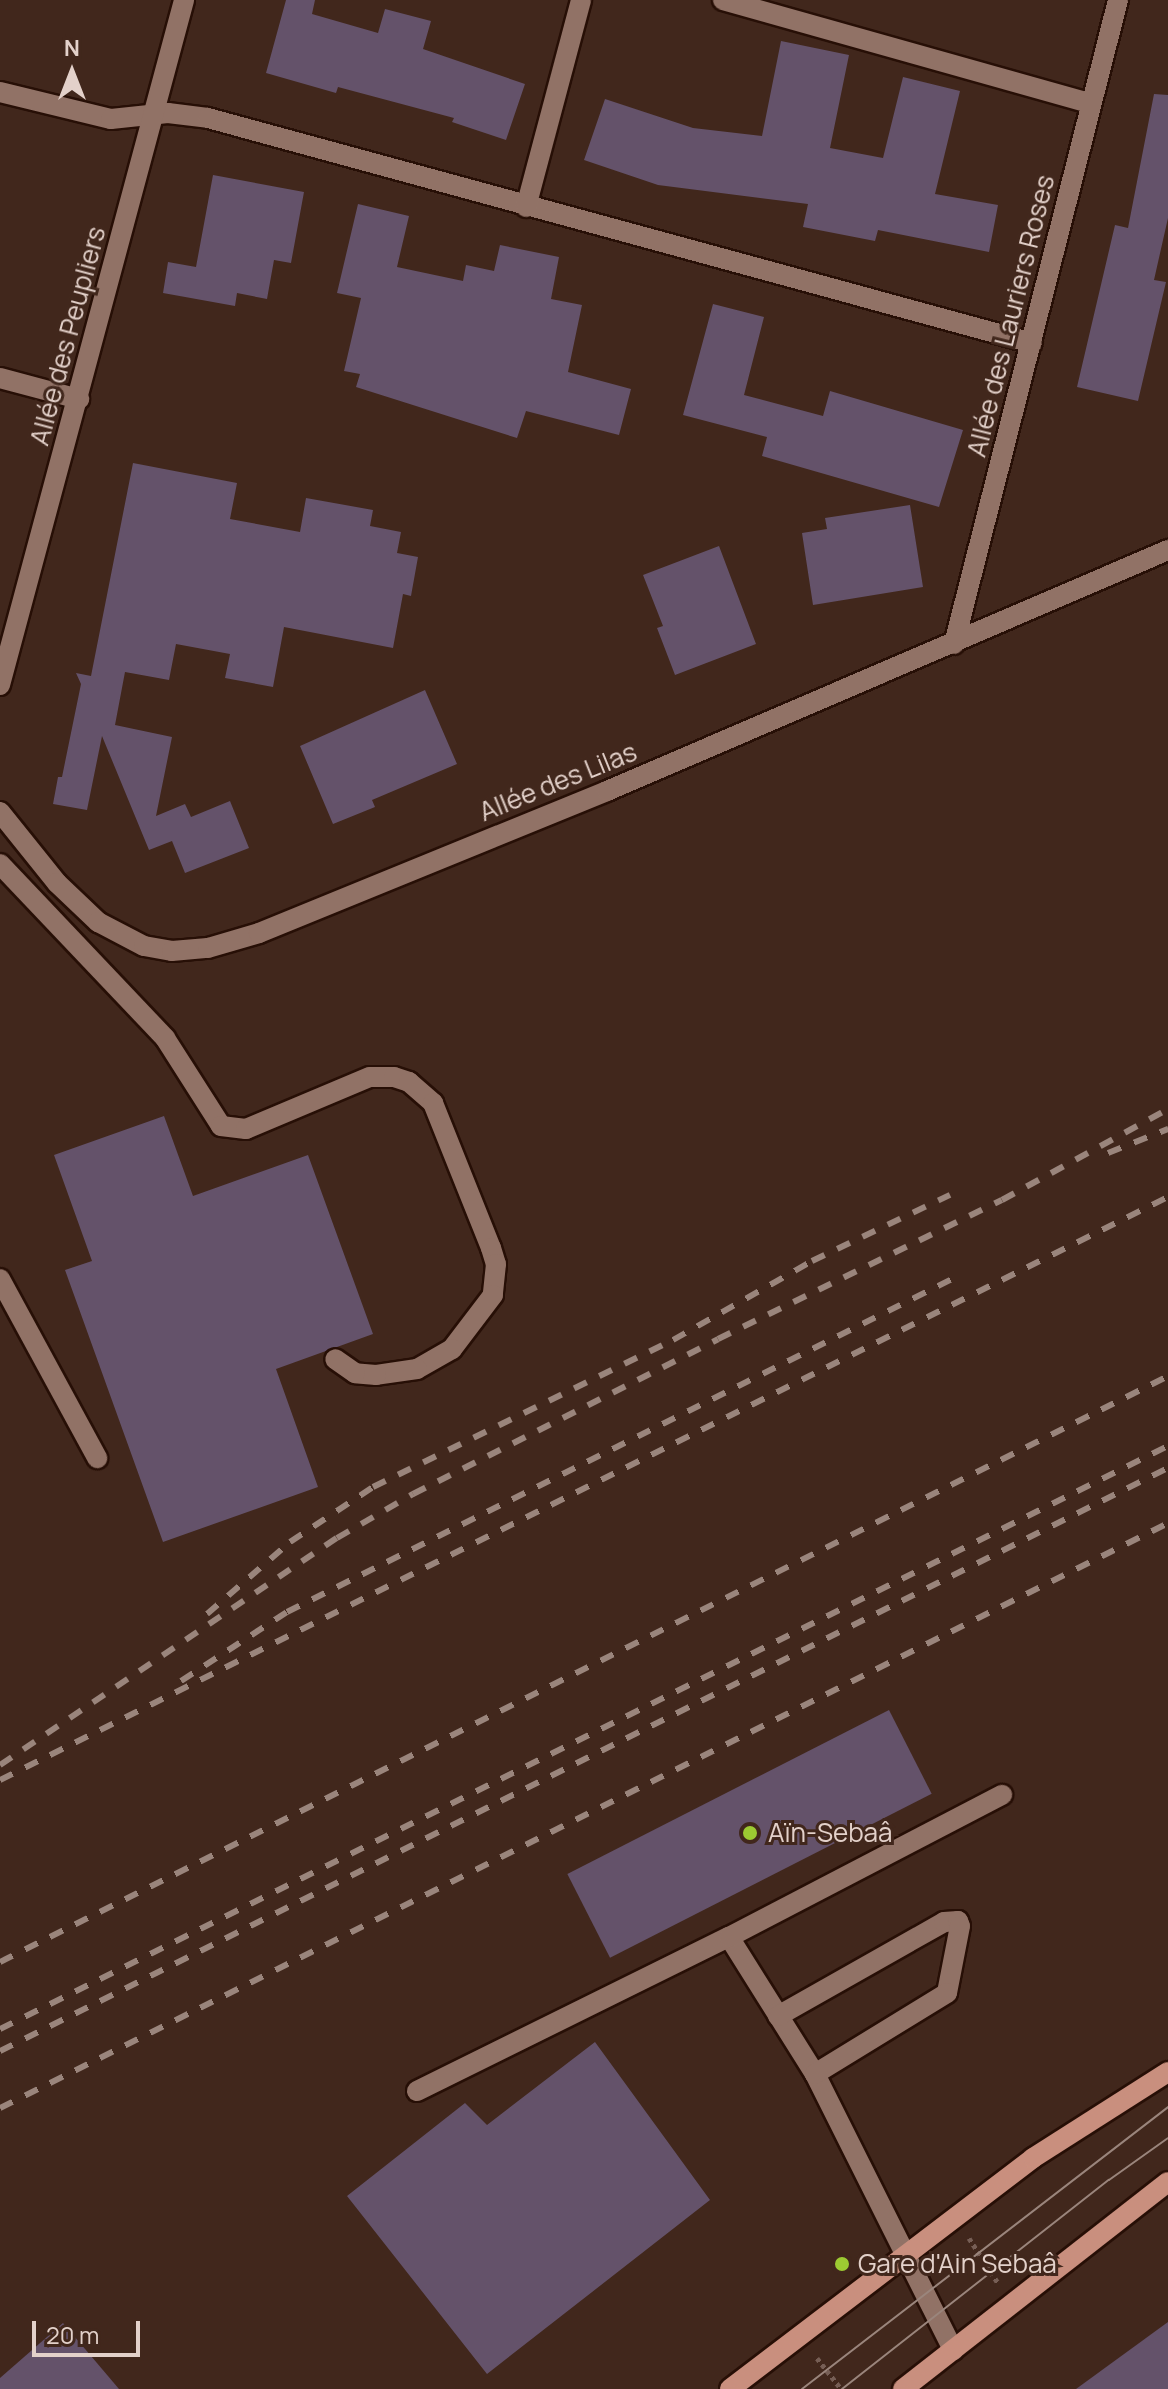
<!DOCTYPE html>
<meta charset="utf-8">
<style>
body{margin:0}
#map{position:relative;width:1168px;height:2389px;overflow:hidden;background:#41271c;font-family:Manrope,sans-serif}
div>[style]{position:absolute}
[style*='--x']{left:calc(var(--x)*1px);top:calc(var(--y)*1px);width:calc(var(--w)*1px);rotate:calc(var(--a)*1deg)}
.building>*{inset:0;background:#64526a;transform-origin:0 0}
.path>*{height:5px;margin-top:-2.5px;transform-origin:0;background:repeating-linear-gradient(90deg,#765e55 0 4px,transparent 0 8px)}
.roads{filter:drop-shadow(2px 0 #270f06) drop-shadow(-2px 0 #270f06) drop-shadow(0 2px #270f06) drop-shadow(0 -2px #270f06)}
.minor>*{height:20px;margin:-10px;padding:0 10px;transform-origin:10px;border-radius:10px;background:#917266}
.major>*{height:20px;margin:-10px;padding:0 10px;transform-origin:10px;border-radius:10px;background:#c98f7e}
.tram>*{height:2px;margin:-1px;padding:0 1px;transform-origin:1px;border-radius:1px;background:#9a857c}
.rail>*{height:6px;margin-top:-3px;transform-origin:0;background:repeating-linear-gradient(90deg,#9a857c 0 14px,transparent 0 28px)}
.dots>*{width:22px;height:22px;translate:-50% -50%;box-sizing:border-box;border:4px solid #41271c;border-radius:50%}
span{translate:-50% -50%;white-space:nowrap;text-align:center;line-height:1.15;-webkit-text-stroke:6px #41271c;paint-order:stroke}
.street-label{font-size:26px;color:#e3d1ca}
.poi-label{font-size:26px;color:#e3d1ca}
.left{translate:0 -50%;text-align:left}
.north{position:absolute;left:32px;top:32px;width:80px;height:80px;-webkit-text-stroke:6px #41271c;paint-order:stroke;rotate:0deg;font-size:22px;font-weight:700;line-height:32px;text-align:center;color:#e3d1ca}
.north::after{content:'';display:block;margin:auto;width:28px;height:36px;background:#e3d1ca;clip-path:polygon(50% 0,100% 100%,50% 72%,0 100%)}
.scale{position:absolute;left:32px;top:2321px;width:108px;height:36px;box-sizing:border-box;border:4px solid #e3d1ca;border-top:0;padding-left:10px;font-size:24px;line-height:28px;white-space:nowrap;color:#e3d1ca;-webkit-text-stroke:6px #41271c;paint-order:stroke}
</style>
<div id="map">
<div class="building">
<div style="clip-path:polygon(286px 0,315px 0,312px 14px,378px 33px,385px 9px,431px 21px,423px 49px,525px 84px,506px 140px,452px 122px,454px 118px,338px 87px,336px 93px,266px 73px)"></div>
<div style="clip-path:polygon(781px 41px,849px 55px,830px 148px,883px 158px,903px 77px,960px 91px,935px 194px,998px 205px,989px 252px,878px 230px,875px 241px,803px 227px,808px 204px,658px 185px,584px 160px,605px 99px,693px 128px,762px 136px)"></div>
<div style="clip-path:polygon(1154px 94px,1168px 95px,1168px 218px,1154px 280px,1166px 282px,1138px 401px,1077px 387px,1115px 225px,1128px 228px)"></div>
<div style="clip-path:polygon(213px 175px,304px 192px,291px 263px,274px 260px,267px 299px,237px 293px,235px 306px,163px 293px,168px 262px,196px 267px)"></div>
<div style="clip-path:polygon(358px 204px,409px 216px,397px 267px,463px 281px,466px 265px,494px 271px,500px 245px,559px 257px,551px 299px,582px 305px,568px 372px,631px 389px,619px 435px,526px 411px,517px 438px,356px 387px,360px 374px,344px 371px,361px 298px,337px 293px)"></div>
<div style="clip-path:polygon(713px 304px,764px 317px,744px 395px,823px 416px,830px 391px,963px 430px,939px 507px,762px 456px,767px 437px,683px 415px)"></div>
<div style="clip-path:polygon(133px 463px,237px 483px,230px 519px,300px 532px,306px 498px,373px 510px,370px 526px,401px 532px,397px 553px,418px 557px,411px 596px,403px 594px,393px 648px,284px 627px,273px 687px,225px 678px,230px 654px,176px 644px,169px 680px,125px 672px,115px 725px,172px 737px,156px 816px,185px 804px,191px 817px,230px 801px,249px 848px,185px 873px,172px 841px,149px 850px,102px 736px,87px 810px,53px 804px,58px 777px,62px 777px,81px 684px,76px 673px,91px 676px)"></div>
<div style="clip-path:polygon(910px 505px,923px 587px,813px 605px,802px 533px,827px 529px,825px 518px)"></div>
<div style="clip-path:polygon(719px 546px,756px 644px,675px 675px,657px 628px,663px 626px,643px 575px)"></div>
<div style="clip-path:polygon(425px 690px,457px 764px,372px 800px,375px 807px,333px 824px,300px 746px)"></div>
<div style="clip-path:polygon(164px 1116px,193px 1196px,308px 1155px,373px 1334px,276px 1369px,318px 1487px,163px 1542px,65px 1270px,92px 1261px,54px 1155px)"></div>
<div style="left:889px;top:1710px;width:94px;height:361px;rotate:63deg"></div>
<div style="clip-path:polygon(595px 2042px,710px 2200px,487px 2374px,347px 2196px,465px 2103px,487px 2125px)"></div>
<div style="clip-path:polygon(1168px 2322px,1168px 2389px,1076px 2389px)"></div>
<div style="clip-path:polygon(63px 2323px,119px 2389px,0 2389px,0 2378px)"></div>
</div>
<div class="path">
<div style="--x:969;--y:2238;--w:54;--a:57.2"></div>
<div style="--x:817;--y:2358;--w:39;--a:52"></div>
</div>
<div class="roads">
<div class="minor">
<div style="--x:723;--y:0;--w:381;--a:15.7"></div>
<div style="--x:0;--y:92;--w:114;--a:13.7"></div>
<div style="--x:111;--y:119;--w:57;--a:-6"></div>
<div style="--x:168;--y:113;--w:40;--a:7.1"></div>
<div style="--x:208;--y:118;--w:854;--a:15.27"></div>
<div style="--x:526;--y:207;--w:214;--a:-75.1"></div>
<div style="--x:0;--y:378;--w:82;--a:14.9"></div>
<div style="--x:954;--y:644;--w:665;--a:-75.71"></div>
<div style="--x:0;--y:685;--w:709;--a:-74.96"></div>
<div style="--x:0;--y:812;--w:91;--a:51.2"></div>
<div style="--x:57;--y:883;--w:57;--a:43.6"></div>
<div style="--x:98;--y:922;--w:52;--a:27.6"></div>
<div style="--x:144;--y:946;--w:28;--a:10"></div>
<div style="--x:172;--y:951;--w:36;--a:-5"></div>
<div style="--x:208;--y:948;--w:53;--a:-16.4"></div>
<div style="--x:259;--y:933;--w:376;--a:-22.2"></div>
<div style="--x:607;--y:791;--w:611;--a:-23.25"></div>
<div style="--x:0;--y:864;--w:240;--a:46.5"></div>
<div style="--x:165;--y:1038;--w:104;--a:57.5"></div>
<div style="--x:221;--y:1126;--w:25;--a:7"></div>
<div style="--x:246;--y:1129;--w:134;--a:-22.8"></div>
<div style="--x:370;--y:1077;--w:24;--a:0"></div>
<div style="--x:394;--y:1077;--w:16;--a:18"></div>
<div style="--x:409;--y:1082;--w:32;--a:41"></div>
<div style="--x:433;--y:1103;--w:156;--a:68.2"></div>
<div style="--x:491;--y:1248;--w:17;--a:73"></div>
<div style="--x:496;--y:1264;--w:31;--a:96"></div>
<div style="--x:493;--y:1295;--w:68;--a:127.2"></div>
<div style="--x:452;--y:1349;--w:40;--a:150.3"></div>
<div style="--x:417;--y:1369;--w:41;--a:171.7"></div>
<div style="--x:376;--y:1375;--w:21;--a:-175"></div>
<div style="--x:355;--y:1373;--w:24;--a:-145"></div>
<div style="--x:0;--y:1279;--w:204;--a:61.5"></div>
<div style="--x:729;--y:1937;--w:162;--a:57.9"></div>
<div style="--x:815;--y:2074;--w:309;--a:63.4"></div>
<div style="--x:778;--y:2016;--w:191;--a:-29.5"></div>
<div style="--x:944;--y:1922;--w:14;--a:-4"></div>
<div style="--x:958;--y:1921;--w:5;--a:68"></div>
<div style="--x:960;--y:1926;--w:68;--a:101"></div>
<div style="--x:947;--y:1993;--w:155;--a:148.5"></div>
<div style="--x:417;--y:2091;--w:348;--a:-26.3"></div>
<div style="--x:729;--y:1937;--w:308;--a:-27.5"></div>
</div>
<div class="major">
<div style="--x:730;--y:2389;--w:381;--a:-37.3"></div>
<div style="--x:1033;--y:2158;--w:160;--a:-32.5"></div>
<div style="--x:903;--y:2389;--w:336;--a:-38"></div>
</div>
</div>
<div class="tram">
<div style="--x:802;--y:2389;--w:462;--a:-37.6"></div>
<div style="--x:842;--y:2389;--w:339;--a:-38.1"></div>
<div style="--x:1109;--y:2180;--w:72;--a:-35.4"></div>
</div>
<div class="rail">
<div style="--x:1108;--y:1153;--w:65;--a:-21.8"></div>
<div style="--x:207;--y:1614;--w:110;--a:-40.9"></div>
<div style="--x:290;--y:1542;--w:100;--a:-33.5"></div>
<div style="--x:373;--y:1487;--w:334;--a:-26.1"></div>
<div style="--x:673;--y:1340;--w:160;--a:-29.6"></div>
<div style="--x:812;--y:1261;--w:153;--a:-25.6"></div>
<div style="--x:181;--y:1681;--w:126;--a:-33.1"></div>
<div style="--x:287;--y:1612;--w:744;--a:-26.6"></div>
<div style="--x:0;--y:1765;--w:406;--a:-34"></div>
<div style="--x:337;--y:1538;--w:88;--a:-30.1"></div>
<div style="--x:413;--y:1494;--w:342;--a:-26.9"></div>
<div style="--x:718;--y:1339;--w:316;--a:-26.1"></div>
<div style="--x:1002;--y:1200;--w:189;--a:-28.7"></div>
<div style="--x:0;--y:1780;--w:1305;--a:-26.53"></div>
<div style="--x:0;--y:1962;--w:1307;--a:-26.64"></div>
<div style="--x:0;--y:2029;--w:1305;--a:-26.53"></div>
<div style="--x:0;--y:2051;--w:1305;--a:-26.53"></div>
<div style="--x:0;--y:2108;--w:1306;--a:-26.6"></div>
</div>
<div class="dots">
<div style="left:750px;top:1833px;background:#9cca32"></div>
<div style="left:842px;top:2264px;background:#9cca32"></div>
</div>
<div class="street-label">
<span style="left:1011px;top:316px;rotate:-76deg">Allée des Lauriers Roses</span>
<span style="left:68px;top:336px;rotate:-75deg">Allée des Peupliers</span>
<span style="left:558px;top:782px;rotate:-22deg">Allée des Lilas</span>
</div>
<div class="poi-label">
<span class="left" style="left:768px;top:1833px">Aïn-Sebaâ</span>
<span class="left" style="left:858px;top:2264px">Gare d'Ain Sebaâ</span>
</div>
<div class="north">N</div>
<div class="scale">20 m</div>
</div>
